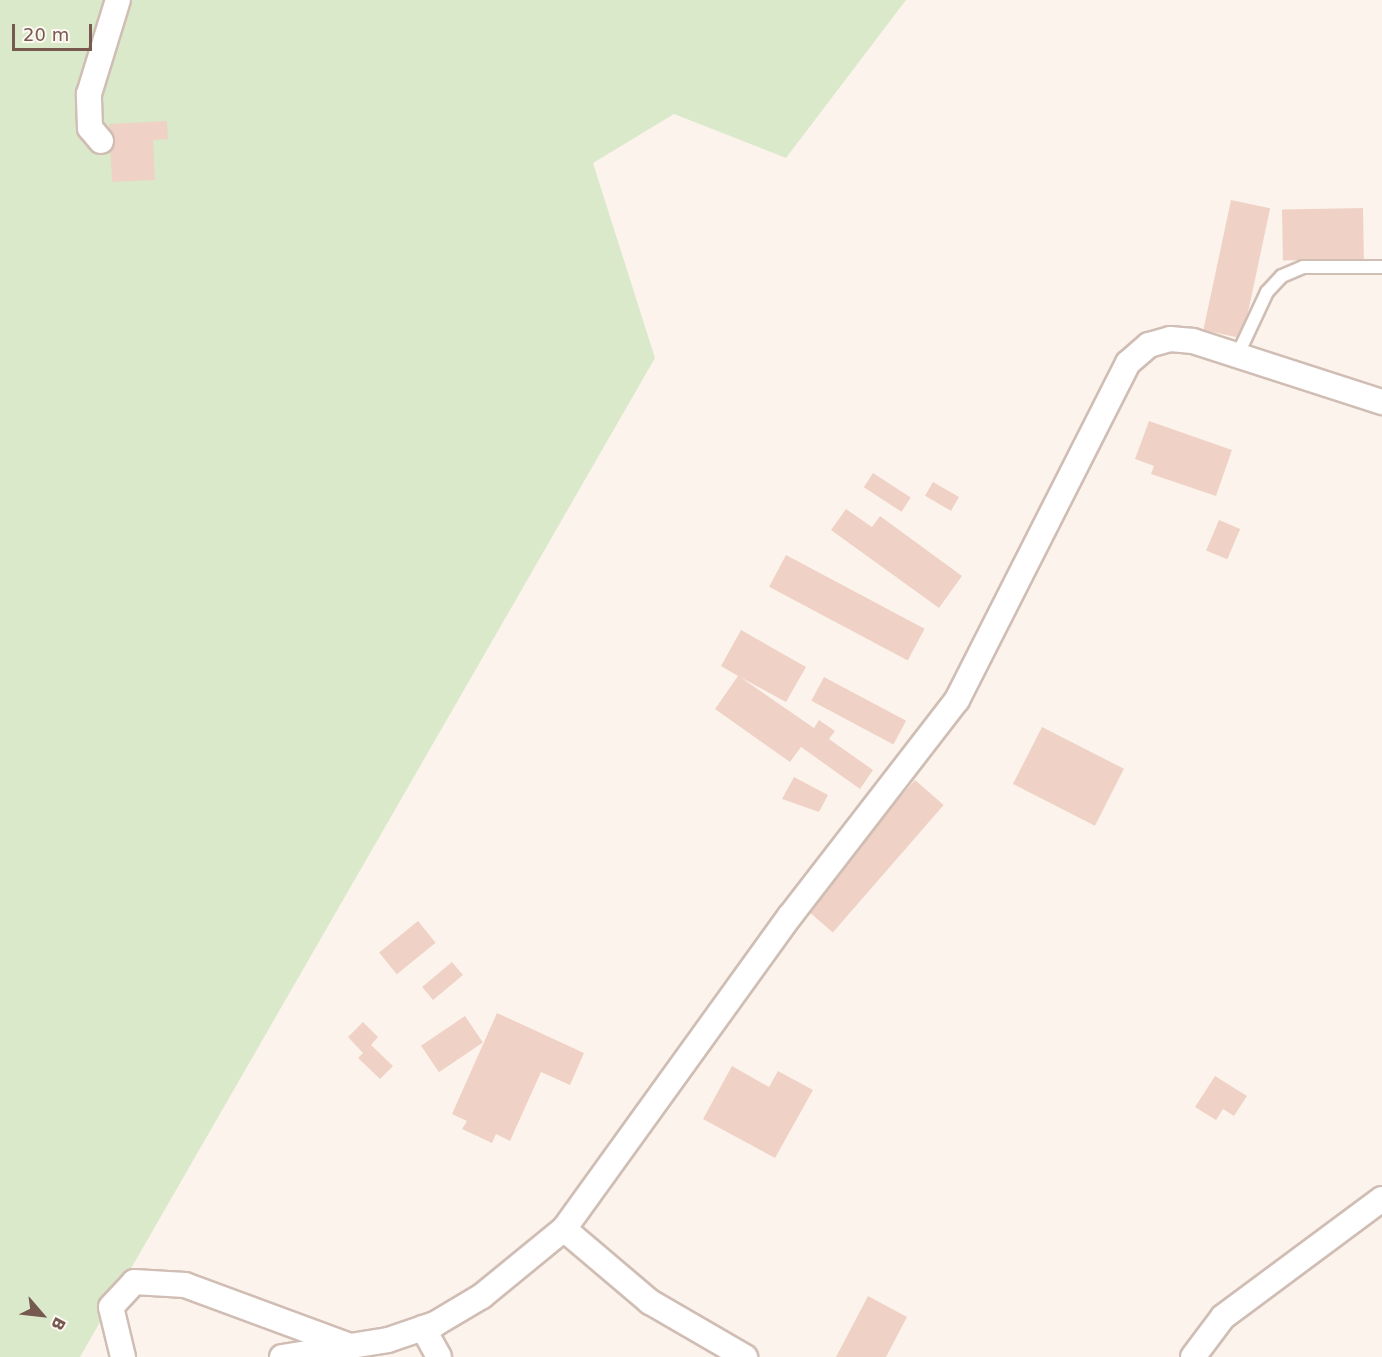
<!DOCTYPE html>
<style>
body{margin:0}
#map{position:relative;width:1382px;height:1357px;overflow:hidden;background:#fcf4ec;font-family:"DejaVu Sans",sans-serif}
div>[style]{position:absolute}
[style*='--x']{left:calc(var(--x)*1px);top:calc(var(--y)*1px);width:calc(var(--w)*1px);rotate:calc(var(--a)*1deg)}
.green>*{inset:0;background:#dae9ca}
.building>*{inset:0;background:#efd2c5;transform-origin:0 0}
.roads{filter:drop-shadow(2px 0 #d0bdb4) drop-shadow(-2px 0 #d0bdb4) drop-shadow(0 2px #d0bdb4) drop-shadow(0 -2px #d0bdb4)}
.lane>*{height:12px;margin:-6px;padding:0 6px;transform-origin:6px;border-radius:6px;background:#fff}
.street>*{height:24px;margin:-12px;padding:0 12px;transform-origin:12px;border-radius:12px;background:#fff}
span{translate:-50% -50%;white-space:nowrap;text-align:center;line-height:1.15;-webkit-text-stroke:4.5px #fef8f2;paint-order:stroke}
.north{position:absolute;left:12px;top:1285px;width:60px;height:60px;-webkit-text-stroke:4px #fef8f2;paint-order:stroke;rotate:118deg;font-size:16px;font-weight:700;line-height:24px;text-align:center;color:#76594f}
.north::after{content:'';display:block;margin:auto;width:21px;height:27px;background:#76594f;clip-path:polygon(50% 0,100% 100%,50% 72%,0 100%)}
.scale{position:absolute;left:12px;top:24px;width:80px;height:27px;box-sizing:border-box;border:3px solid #76594f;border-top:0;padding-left:8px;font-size:18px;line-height:21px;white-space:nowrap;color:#76594f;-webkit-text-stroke:4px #fef8f2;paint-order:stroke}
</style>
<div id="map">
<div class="green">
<div style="clip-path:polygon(0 0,906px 0,786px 158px,674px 114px,593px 163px,655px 358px,80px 1357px,0 1357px)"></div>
</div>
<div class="building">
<div style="clip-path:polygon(167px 121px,168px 139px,153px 140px,155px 180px,112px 182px,109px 124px)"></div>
<div style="left:1231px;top:200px;width:40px;height:133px;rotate:12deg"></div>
<div style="left:1363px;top:208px;width:51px;height:81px;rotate:89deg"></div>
<div style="clip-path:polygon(1149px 421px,1232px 450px,1216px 496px,1151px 474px,1154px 466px,1135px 459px)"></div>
<div style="left:873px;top:473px;width:45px;height:17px;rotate:33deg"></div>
<div style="left:933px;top:482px;width:30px;height:16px;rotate:30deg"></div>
<div style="clip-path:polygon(846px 509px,872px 527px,880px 516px,962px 576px,939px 608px,831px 530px)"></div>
<div style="left:1219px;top:520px;width:23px;height:33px;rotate:23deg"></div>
<div style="left:786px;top:555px;width:157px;height:36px;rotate:28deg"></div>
<div style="clip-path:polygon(741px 630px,806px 667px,786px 702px,740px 677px,814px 728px,819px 720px,835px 731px,829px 739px,873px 770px,860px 789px,801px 747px,790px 762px,715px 709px,738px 676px,721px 666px)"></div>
<div style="left:824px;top:677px;width:93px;height:27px;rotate:28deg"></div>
<div style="left:1042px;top:727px;width:92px;height:64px;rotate:27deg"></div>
<div style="clip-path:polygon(794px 777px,828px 795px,819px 812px,782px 799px)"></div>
<div style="left:915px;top:780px;width:38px;height:169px;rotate:41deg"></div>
<div style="left:418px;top:921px;width:28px;height:50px;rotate:51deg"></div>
<div style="left:452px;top:962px;width:17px;height:39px;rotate:50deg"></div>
<div style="clip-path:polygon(497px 1013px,584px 1053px,570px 1085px,541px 1072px,510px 1141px,496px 1134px,492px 1143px,462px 1129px,467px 1121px,452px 1114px)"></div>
<div style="left:465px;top:1016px;width:32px;height:53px;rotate:56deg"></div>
<div style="clip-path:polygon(363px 1022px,378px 1037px,371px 1045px,393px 1066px,380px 1079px,358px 1058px,363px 1053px,348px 1037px)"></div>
<div style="clip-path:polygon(732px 1066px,769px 1087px,778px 1071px,813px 1090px,775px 1158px,703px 1119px)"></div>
<div style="clip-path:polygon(1215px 1076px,1247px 1096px,1234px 1116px,1223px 1109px,1216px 1120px,1195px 1107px)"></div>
<div style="clip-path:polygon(868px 1296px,907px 1317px,886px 1357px,836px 1357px)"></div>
</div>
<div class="roads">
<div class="lane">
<div style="--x:1237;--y:356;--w:71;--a:-64.9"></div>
<div style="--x:1267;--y:292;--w:22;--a:-47"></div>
<div style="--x:1282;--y:276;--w:23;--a:-23"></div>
<div style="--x:1303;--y:267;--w:79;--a:0"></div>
</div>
<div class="street">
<div style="--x:101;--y:141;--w:17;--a:-130"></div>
<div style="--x:90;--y:128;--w:34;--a:-92"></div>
<div style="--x:89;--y:94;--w:98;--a:-72.9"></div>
<div style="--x:564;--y:1229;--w:113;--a:40.3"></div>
<div style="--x:650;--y:1302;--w:110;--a:30.1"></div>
<div style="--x:423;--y:1328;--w:33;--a:61"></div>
<div style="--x:123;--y:1357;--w:51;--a:-103.5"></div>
<div style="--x:111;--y:1307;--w:34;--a:-47"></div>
<div style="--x:134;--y:1282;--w:51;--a:3.4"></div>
<div style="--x:185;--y:1285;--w:176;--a:20.3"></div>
<div style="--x:282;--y:1357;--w:107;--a:-9.1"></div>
<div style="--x:388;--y:1340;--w:50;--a:-18.8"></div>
<div style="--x:435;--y:1324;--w:55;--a:-30.8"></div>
<div style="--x:482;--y:1296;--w:106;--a:-39.3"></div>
<div style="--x:564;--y:1229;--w:386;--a:-54.2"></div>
<div style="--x:790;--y:916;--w:273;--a:-52.3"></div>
<div style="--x:957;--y:700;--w:378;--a:-63.1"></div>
<div style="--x:1128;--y:363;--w:28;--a:-41"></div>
<div style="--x:1149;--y:345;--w:22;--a:-16"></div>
<div style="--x:1170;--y:339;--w:23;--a:5"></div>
<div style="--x:1193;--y:341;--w:199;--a:17.9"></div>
<div style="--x:1193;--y:1357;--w:50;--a:-53.1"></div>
<div style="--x:1223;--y:1317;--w:198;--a:-36.6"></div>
</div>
</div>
<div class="north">B</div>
<div class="scale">20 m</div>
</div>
